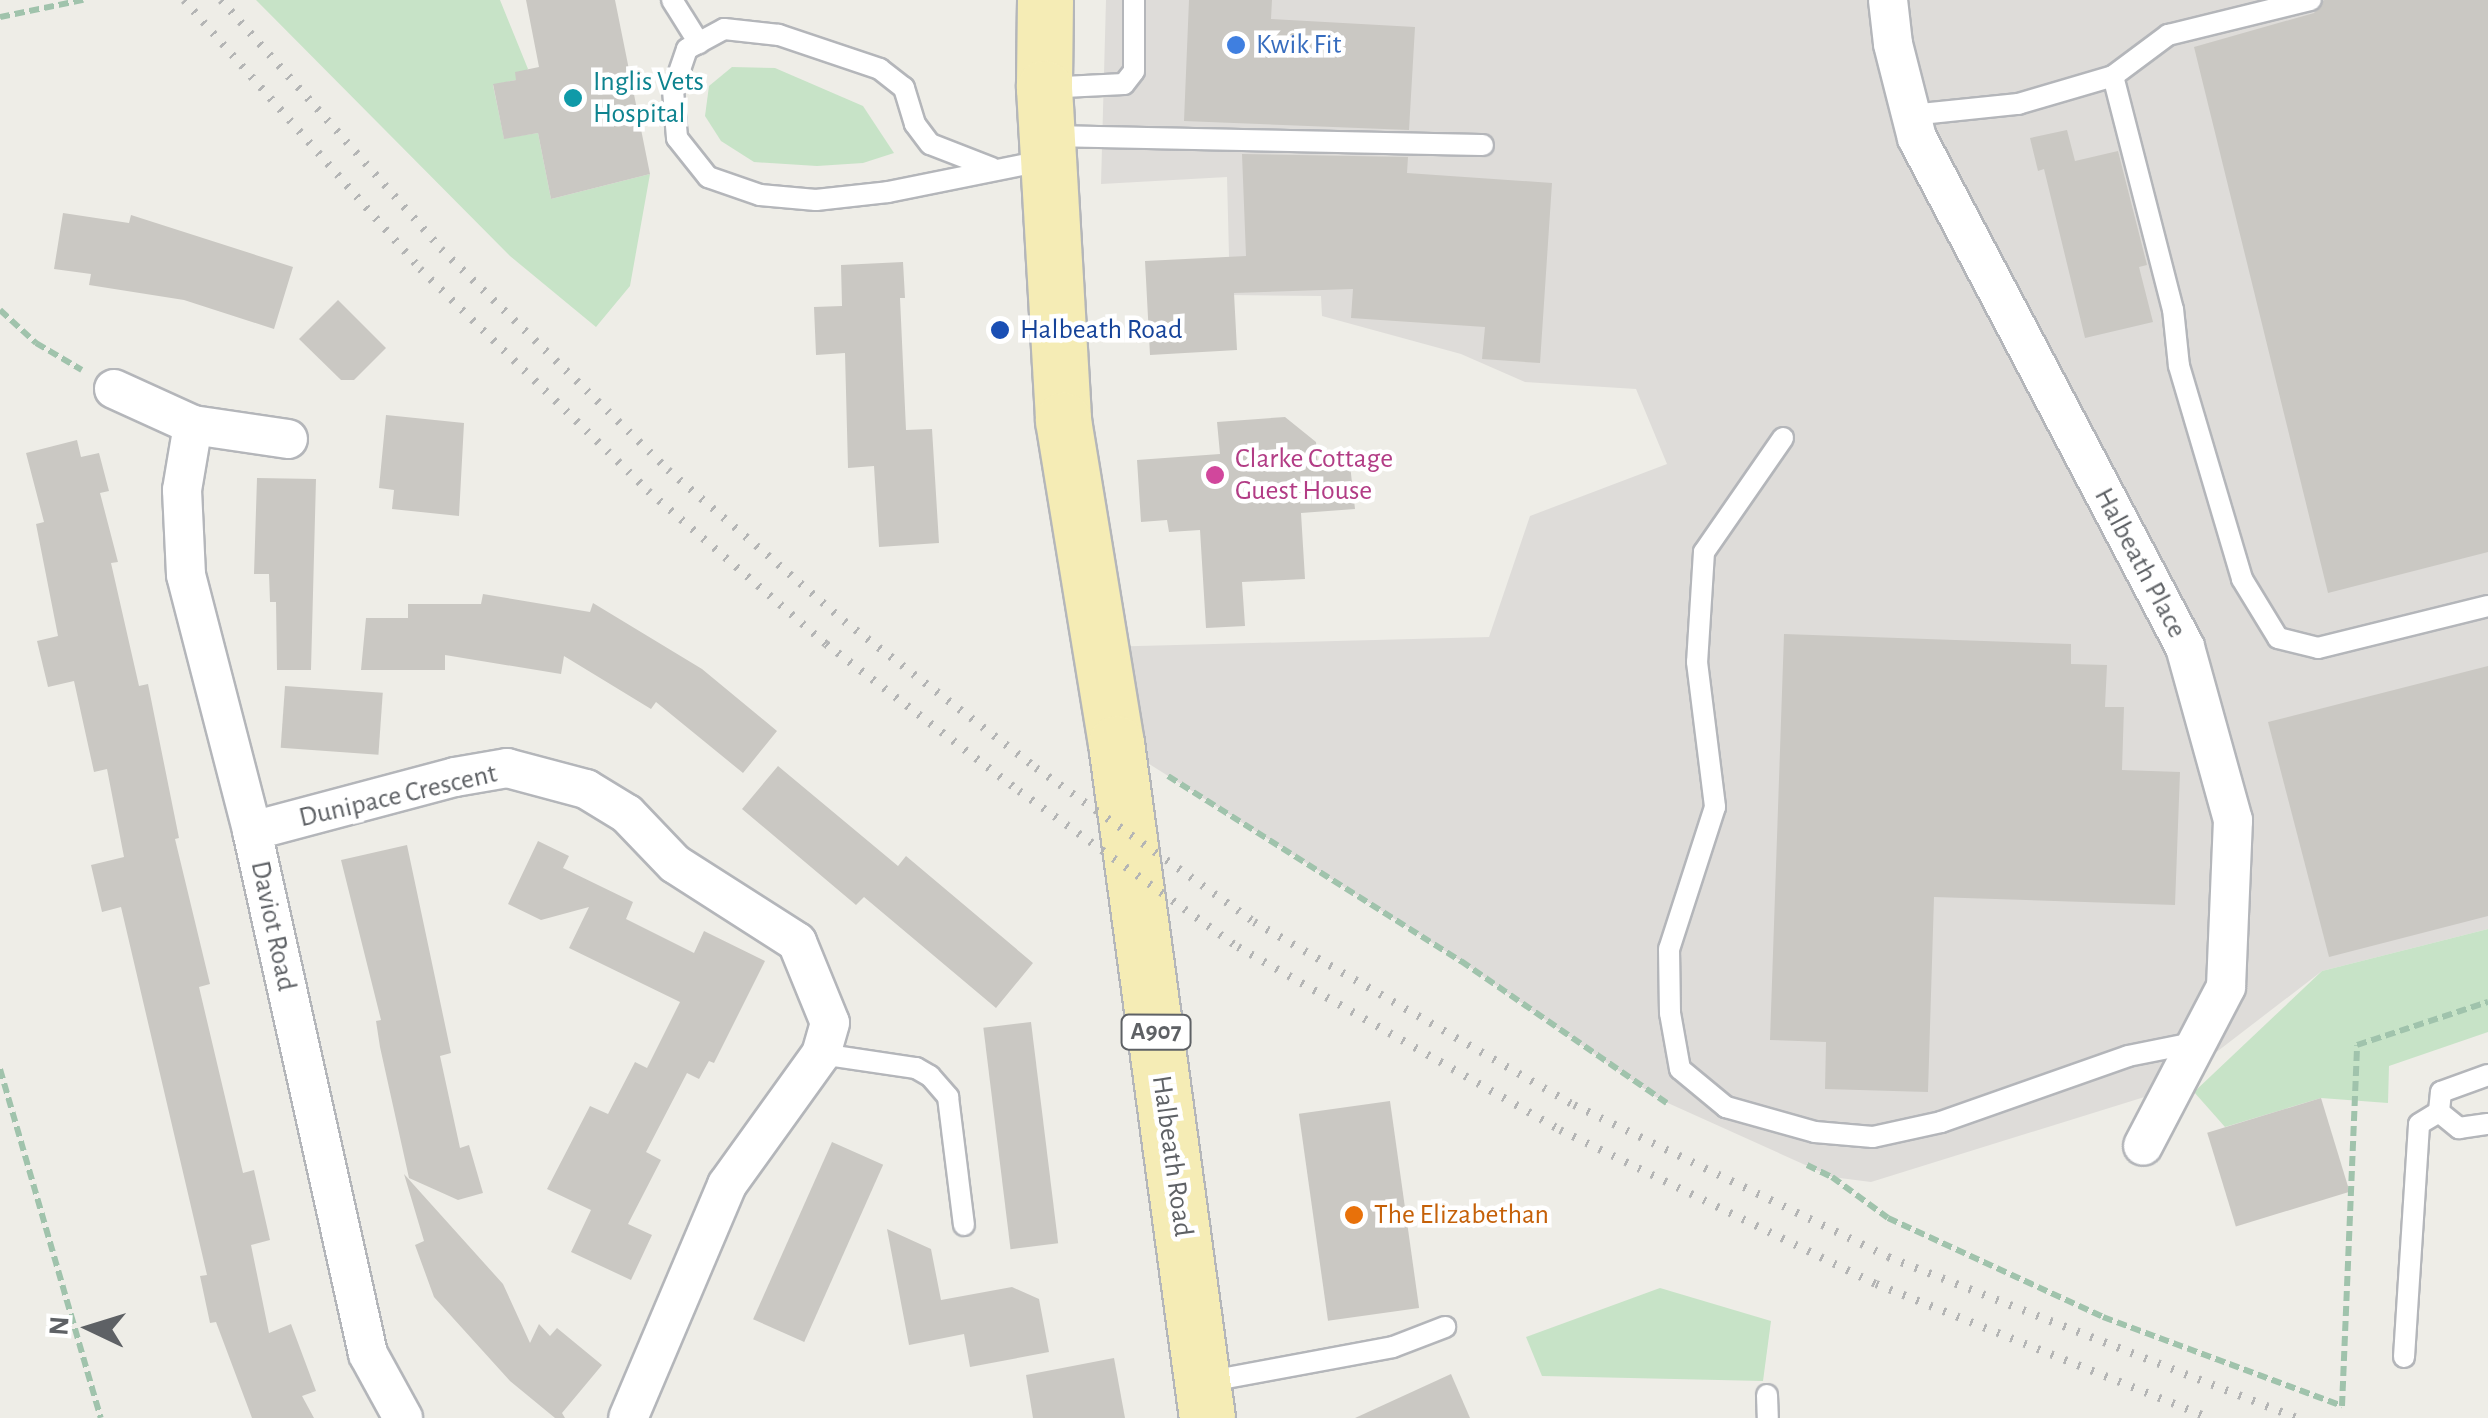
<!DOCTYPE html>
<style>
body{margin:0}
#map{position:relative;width:2488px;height:1418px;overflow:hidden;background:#eeede7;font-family:"Alegreya Sans",sans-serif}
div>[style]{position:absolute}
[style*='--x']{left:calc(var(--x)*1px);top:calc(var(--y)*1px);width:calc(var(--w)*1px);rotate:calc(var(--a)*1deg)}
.industrial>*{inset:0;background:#dedcd9}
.green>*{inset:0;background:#c7e3c7}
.building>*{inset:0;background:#cac8c3;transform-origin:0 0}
.path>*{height:6px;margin-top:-3px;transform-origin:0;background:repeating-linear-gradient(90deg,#a0c3ac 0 10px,transparent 0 15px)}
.roads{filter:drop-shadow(2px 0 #b4b6ba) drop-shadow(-2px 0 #b4b6ba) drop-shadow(0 2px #b4b6ba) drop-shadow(0 -2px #b4b6ba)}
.lane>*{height:20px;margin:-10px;padding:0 10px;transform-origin:10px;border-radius:10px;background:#fff}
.street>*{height:38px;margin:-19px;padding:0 19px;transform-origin:19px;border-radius:19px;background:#fff}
.primary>*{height:55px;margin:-27.5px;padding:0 27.5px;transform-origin:27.5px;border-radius:27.5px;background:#f5ecb5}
.rail>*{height:8px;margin-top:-4px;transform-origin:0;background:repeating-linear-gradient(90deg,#b4b5b5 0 2.5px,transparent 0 14.5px)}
.dots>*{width:28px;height:28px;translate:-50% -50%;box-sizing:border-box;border:5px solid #fff;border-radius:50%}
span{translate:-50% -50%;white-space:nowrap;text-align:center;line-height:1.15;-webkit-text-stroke:9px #fff;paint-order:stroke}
.shield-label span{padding:2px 8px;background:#fff;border:2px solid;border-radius:8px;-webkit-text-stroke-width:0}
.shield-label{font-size:25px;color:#5e6165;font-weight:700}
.shop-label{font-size:28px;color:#366cbe}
.left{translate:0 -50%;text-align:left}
.culture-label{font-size:28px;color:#0d838f}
.transit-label{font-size:28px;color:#164399}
.hotel-label{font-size:28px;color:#b23c85}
.street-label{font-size:28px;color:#5e6165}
.food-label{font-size:28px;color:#c56008}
.north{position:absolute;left:40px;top:1278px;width:100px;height:100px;-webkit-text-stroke:8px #fff;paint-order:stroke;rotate:274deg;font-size:28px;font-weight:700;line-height:40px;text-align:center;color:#5e6165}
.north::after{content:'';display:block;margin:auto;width:35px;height:45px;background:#5e6165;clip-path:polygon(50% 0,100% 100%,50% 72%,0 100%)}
</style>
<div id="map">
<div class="industrial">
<div style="clip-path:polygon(1106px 0,2488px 0,2488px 929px,2322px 971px,2167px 1090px,1871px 1182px,1832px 1177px,1659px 1099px,1461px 961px,1116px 743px,1100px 647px,1489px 637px,1530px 516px,1667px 464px,1636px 389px,1525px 382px,1461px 354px,1322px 316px,1321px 296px,1230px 295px,1227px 177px,1101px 184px)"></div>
</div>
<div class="green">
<div style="clip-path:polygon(256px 0,500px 0,528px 69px,516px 80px,493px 85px,504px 138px,538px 133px,551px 199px,650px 174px,630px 286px,596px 327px,510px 256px)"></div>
<div style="clip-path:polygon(732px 67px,775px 68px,863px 106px,894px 153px,863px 163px,817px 166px,754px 162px,721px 141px,705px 116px,709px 86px)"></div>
<div style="clip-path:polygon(2488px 929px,2488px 1032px,2389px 1066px,2388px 1103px,2321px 1098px,2225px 1127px,2194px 1092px,2322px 971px)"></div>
<div style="clip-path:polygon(1660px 1288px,1771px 1321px,1763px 1381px,1542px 1376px,1526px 1337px)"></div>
</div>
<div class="building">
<div style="clip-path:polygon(526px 0,615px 0,650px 174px,551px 199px,538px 133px,504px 139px,493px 84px,516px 80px,515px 72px,539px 67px)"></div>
<div style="clip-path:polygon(1189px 0,1272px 0,1271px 19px,1415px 27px,1409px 130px,1184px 121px)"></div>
<div style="clip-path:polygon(2324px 0,2488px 0,2488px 552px,2328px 593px,2194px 47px,2314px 13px)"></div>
<div style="clip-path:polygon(2067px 130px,2075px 161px,2118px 151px,2147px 265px,2139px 267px,2153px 322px,2085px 338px,2044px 169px,2038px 171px,2030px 138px)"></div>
<div style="clip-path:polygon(1242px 154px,1408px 157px,1407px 173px,1552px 183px,1540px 363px,1482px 359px,1485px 327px,1351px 318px,1353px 289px,1234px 293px,1237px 350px,1150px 355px,1145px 261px,1246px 256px)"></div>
<div style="clip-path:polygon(63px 213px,129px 223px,131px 215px,293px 267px,274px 329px,184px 300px,89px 285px,91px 274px,54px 269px)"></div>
<div style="clip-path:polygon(903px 262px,905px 298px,900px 298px,906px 430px,932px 429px,939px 543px,879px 547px,874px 466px,848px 468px,845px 353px,816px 355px,814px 307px,842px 306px,841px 265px)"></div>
<div style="clip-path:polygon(338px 300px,386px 348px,354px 380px,341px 380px,299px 339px)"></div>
<div style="clip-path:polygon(386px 415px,464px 423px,459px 516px,392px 509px,394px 490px,379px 488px)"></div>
<div style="clip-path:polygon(1285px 417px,1316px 442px,1318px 468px,1350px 465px,1355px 509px,1301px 513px,1305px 579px,1242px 582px,1245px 626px,1206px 628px,1200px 530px,1169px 532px,1167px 520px,1141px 522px,1137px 460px,1220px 454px,1217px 422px)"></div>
<div style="clip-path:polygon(77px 440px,81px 457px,99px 453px,109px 491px,100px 493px,118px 562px,111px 563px,139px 686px,148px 684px,179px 838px,175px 839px,210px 984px,199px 987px,243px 1173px,254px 1170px,270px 1240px,251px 1245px,269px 1333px,291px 1324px,316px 1391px,302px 1396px,314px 1418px,252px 1418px,216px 1322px,210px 1323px,200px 1276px,207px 1275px,121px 907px,102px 912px,91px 865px,124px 857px,107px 769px,94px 772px,74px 681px,48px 687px,37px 641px,58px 636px,36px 524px,44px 522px,26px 453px)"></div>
<div style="clip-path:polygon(257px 478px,316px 479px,311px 670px,277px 670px,276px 602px,270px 602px,269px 574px,254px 574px)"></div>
<div style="clip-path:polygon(483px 594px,590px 612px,593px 603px,702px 669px,777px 731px,743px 773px,656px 702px,651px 709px,564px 656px,561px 674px,445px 655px,445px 670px,361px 670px,366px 618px,408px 618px,408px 604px,481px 604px)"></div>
<div style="clip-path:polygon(1784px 634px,2071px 644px,2071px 664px,2107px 665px,2105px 707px,2124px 707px,2122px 770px,2180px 772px,2175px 905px,1934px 897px,1928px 1092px,1825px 1089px,1826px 1042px,1770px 1040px)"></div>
<div style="clip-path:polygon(2488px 666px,2488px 916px,2329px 957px,2268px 722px)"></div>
<div style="left:285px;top:686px;width:98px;height:62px;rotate:4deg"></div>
<div style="clip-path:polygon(778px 766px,898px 866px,906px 856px,1033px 963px,996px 1008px,864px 897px,856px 905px,742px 809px)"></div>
<div style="clip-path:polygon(538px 841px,569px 856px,563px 868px,633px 902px,626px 919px,694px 953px,704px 931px,765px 961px,714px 1063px,709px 1061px,699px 1079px,687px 1073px,646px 1152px,661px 1160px,628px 1224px,652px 1235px,631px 1280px,571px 1252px,591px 1210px,547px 1189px,590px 1106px,608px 1114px,635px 1062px,647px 1068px,680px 1002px,569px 948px,589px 907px,541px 920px,508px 904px)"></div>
<div style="clip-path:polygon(407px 845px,451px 1053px,440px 1056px,460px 1148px,469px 1145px,483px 1193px,458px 1200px,409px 1178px,380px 1047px,376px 1021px,381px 1020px,341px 860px)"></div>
<div style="left:1031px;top:1022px;width:223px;height:48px;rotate:83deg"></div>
<div style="left:2321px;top:1098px;width:98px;height:119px;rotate:73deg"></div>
<div style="left:1390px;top:1101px;width:209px;height:92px;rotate:82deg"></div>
<div style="left:832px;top:1142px;width:56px;height:194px;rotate:24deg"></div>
<div style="clip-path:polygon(404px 1174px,503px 1284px,530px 1343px,539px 1324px,550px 1336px,557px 1328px,602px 1365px,562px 1413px,565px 1418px,555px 1418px,510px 1381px,434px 1297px,415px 1245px,424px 1241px)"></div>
<div style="clip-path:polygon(887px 1229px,931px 1249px,941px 1300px,1012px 1287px,1039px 1299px,1049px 1352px,970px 1367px,964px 1334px,909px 1345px)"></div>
<div style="clip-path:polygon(1114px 1358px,1125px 1418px,1033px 1418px,1026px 1375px)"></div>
<div style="clip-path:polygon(1451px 1374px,1470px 1418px,1355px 1418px)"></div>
</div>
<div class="path">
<div style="--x:0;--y:17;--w:85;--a:-11.6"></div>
<div style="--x:0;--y:310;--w:49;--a:42.5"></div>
<div style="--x:36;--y:343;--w:53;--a:30.4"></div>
<div style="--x:1168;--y:776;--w:347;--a:32.3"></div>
<div style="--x:1461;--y:961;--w:250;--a:34.6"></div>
<div style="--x:0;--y:1069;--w:363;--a:73.9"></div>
<div style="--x:1807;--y:1165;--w:28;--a:26"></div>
<div style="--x:1832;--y:1177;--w:69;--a:36.2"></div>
<div style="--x:1888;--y:1218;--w:237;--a:24.7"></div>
<div style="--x:2103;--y:1317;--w:255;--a:20.4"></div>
<div style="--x:2342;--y:1406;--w:361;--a:-87.6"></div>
<div style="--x:2357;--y:1045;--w:138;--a:-18.2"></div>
</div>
<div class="roads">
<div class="lane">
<div style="--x:672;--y:0;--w:51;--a:57.9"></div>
<div style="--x:2113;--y:76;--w:241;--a:75.6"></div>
<div style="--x:2173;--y:309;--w:57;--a:84"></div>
<div style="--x:2179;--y:366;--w:222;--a:73.5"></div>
<div style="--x:2242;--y:579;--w:69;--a:58.6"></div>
<div style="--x:2278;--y:638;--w:41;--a:14"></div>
<div style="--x:2318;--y:648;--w:175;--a:-13.9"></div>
<div style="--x:1044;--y:88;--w:80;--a:-2.9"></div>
<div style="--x:1124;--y:84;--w:16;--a:-52"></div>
<div style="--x:1134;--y:71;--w:71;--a:-90"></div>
<div style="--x:1911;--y:115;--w:108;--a:-5.9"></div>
<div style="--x:2018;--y:104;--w:99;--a:-16.4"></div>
<div style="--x:2113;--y:76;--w:69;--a:-36.7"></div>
<div style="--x:2168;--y:35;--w:147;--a:-13.8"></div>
<div style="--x:1049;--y:136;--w:434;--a:1.2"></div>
<div style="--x:992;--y:168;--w:66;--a:-158.8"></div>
<div style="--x:930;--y:144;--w:25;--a:-127"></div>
<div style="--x:915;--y:124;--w:38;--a:-107"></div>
<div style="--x:904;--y:88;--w:31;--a:-142"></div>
<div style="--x:880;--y:69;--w:107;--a:-161.4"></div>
<div style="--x:779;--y:35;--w:55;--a:-173.8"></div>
<div style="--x:724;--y:29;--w:42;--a:151.6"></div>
<div style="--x:687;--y:49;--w:43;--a:108.9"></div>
<div style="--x:673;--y:90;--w:48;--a:85.2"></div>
<div style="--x:677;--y:138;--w:50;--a:51.5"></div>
<div style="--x:708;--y:177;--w:55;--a:19.1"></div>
<div style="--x:760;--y:195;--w:56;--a:5.1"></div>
<div style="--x:816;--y:200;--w:72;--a:-6.3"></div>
<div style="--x:888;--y:192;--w:161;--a:-11.4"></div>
<div style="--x:1783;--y:438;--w:139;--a:124.7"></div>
<div style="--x:1704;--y:552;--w:110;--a:93.6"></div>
<div style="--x:1697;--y:662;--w:146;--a:82.9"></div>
<div style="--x:1715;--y:807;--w:149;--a:107.9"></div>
<div style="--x:1669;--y:949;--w:64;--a:89.1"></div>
<div style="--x:1670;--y:1013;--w:57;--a:79.9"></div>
<div style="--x:1680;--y:1069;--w:60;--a:39.6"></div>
<div style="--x:1726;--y:1107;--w:92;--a:15.7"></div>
<div style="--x:1815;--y:1132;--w:58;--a:4.9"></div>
<div style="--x:1873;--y:1137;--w:70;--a:-12.4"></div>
<div style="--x:1941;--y:1122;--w:198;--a:-19.4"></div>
<div style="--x:2128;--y:1056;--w:71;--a:-11.3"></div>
<div style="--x:821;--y:1054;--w:96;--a:8.4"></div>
<div style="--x:916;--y:1068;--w:16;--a:30"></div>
<div style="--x:930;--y:1076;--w:28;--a:49"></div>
<div style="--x:948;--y:1097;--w:129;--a:82.9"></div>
<div style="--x:2488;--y:1075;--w:50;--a:160.1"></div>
<div style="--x:2441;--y:1092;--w:20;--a:96"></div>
<div style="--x:2439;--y:1112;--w:26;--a:39"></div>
<div style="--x:2459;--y:1128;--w:29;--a:-8"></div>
<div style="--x:2404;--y:1357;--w:233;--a:-86.3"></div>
<div style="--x:2419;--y:1124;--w:23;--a:-31"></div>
<div style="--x:1205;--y:1382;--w:191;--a:-10.5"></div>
<div style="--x:1393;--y:1347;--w:56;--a:-21"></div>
<div style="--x:1767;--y:1395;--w:23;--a:88"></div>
</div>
<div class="street">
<div style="--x:1888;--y:0;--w:44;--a:83.5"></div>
<div style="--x:1893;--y:44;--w:97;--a:75.7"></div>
<div style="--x:1917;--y:138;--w:575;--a:62.23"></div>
<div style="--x:2185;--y:647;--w:180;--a:74.5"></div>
<div style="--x:2233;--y:820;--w:167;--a:92.4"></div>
<div style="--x:2226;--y:987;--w:179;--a:117.6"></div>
<div style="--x:114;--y:389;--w:87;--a:24.5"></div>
<div style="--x:193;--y:425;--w:96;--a:8.4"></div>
<div style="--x:193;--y:425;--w:66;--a:99.6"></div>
<div style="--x:182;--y:490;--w:85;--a:87.3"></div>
<div style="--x:186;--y:575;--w:264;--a:75.5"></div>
<div style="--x:252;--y:831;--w:536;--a:77.49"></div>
<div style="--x:368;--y:1354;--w:73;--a:61.3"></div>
<div style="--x:252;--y:831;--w:210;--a:-14.9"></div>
<div style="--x:455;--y:777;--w:53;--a:-9.8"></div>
<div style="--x:507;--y:768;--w:82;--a:14.9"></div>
<div style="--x:586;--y:789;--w:48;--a:31.4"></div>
<div style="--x:627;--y:814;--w:69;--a:46.2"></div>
<div style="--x:675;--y:864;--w:145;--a:32.6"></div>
<div style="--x:797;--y:942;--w:87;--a:67.8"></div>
<div style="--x:830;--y:1023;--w:32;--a:106"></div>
<div style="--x:821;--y:1054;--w:161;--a:125.7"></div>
<div style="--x:727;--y:1185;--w:253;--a:113"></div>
</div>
<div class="primary">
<div style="--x:1045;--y:0;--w:88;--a:90.7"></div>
<div style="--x:1044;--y:88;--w:333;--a:86.7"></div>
<div style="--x:1063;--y:420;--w:327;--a:80.7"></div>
<div style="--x:1116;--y:743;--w:681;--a:82.32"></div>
</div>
</div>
<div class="rail">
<div style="--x:184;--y:0;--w:358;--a:48.7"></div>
<div style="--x:420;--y:269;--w:318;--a:44.2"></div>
<div style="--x:648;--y:491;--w:235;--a:40.7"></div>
<div style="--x:826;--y:644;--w:243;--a:37.3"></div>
<div style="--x:1019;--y:791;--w:269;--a:35.5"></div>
<div style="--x:1238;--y:947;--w:370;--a:29.6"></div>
<div style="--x:1560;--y:1130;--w:352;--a:26"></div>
<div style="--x:1876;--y:1284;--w:360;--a:21.9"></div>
<div style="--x:221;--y:0;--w:332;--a:48.5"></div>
<div style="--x:441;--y:249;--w:317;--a:44.2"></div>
<div style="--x:668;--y:470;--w:232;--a:40.6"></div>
<div style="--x:844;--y:621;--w:242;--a:37.4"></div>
<div style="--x:1036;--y:768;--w:267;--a:35.2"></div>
<div style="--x:1254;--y:922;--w:369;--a:29.8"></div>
<div style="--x:1574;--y:1105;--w:349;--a:25.8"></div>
<div style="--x:1888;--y:1257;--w:440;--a:21.5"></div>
</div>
<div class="dots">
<div style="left:1236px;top:45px;background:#3f7fe0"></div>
<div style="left:573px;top:98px;background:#0f9aa8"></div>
<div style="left:1000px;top:330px;background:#1a4fb4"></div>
<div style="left:1215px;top:475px;background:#d1479c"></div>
<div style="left:1354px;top:1215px;background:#e8710a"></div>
</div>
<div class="shield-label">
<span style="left:1156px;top:1032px">A907</span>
</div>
<div class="shop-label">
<span class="left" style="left:1256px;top:45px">Kwik Fit</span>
</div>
<div class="culture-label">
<span class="left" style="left:593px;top:98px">Inglis Vets<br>Hospital</span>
</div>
<div class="transit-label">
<span class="left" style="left:1020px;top:330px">Halbeath Road</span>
</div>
<div class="hotel-label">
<span class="left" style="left:1235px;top:475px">Clarke Cottage<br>Guest House</span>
</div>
<div class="street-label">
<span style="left:2140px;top:563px;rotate:62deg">Halbeath Place</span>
<span style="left:398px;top:796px;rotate:-13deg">Dunipace Crescent</span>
<span style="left:273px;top:926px;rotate:78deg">Daviot Road</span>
<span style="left:1172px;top:1156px;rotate:82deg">Halbeath Road</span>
</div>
<div class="food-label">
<span class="left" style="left:1374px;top:1215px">The Elizabethan</span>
</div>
<div class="north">N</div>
</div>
